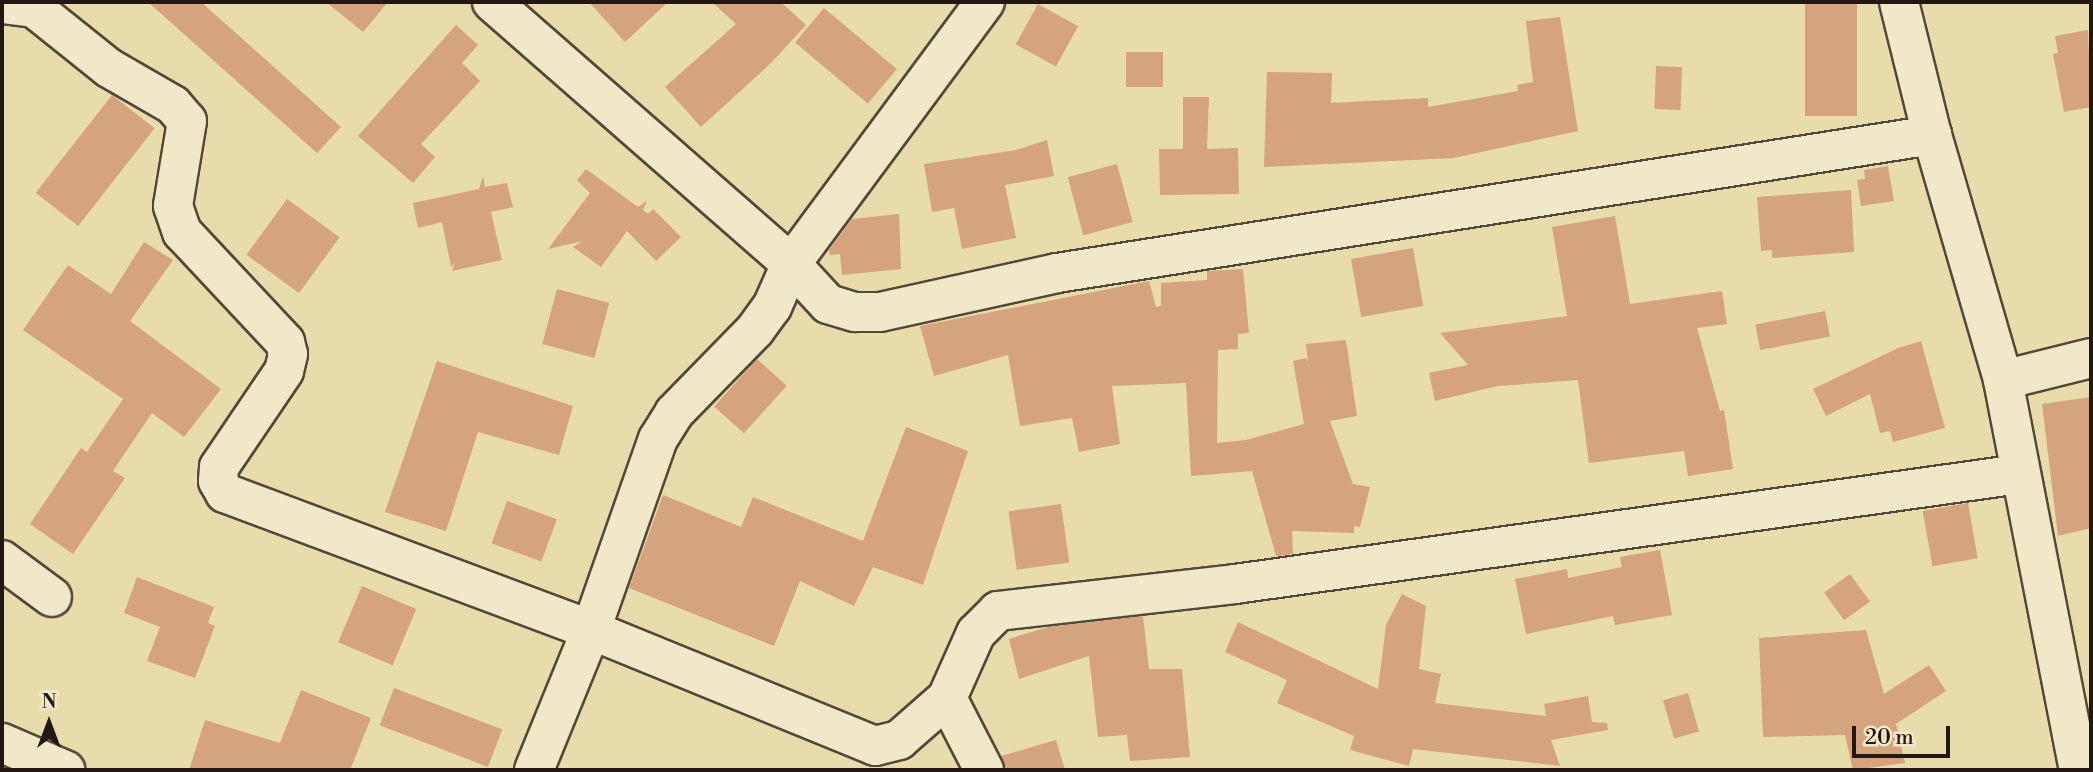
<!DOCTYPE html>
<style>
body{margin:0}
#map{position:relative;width:2093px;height:772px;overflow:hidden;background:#e8dbac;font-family:"Libre Bodoni",serif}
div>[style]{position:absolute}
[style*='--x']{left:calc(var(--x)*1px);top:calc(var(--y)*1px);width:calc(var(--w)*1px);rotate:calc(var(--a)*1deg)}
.building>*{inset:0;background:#d5a37e;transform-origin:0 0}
.roads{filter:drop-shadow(2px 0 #544838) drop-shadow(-2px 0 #544838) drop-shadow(0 2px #544838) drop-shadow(0 -2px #544838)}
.minor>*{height:38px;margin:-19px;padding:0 19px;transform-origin:19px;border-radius:19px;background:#f0e8c9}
span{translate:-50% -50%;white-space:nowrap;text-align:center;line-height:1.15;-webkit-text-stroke:7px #f0e8c9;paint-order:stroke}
.frame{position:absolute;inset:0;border:4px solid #221711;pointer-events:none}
.north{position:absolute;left:14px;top:688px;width:70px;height:70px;-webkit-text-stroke:5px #f0e8c9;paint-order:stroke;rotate:0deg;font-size:19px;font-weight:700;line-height:28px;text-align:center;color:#221711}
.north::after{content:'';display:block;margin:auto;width:24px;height:32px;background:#221711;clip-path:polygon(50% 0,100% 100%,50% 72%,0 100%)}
.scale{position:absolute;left:1852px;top:726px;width:98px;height:32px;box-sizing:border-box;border:4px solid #221711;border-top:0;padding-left:9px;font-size:21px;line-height:24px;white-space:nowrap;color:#221711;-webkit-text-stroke:5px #f0e8c9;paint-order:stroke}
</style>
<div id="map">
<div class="building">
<div style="clip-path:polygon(148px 2px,201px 2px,341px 127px,317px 153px)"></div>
<div style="clip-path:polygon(326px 2px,388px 2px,363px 32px)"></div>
<div style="clip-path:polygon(589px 2px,668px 2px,625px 42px)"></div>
<div style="clip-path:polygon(712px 2px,781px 2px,806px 25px,770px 64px,701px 127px,665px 87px,736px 24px)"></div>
<div style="left:1805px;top:2px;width:52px;height:114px"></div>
<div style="left:1038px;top:4px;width:46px;height:46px;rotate:29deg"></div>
<div style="left:824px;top:8px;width:95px;height:45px;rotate:40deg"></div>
<div style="clip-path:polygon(1560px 17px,1578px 131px,1454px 158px,1264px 167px,1267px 72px,1332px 73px,1331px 103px,1428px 98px,1428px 107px,1518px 91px,1517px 85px,1533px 82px,1526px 21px)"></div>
<div style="clip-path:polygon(456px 25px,478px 45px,462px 63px,480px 81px,421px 144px,435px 157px,413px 183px,358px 136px)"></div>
<div style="clip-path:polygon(2088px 30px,2091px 107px,2064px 112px,2053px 54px,2058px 53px,2055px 36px)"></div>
<div style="left:1126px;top:52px;width:37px;height:35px"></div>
<div style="left:1656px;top:66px;width:26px;height:43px;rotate:2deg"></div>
<div style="left:112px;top:95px;width:54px;height:124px;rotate:38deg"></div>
<div style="clip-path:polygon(1183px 97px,1209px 97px,1207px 149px,1238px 148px,1239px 194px,1160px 195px,1159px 149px,1183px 149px)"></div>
<div style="clip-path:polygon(1047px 140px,1054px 176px,1005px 185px,1016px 238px,962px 249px,954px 208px,932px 212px,924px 164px,1016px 150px)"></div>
<div style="left:1117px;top:164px;width:60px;height:51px;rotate:75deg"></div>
<div style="clip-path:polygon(1888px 166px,1894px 201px,1861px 206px,1857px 180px,1865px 179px,1864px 170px)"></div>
<div style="clip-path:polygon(586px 169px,638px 207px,647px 201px,643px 210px,648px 214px,653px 209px,681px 237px,656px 261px,627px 231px,601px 267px,573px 247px,583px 241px,548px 249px,590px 193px,577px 180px)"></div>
<div style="clip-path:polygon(483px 176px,485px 187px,507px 183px,513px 207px,491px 212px,502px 260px,452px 271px,455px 262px,451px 267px,442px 222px,418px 228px,413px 203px,479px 189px)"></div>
<div style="clip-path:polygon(1851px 190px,1854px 252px,1772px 258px,1772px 250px,1761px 251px,1757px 197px)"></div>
<div style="left:287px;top:199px;width:65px;height:69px;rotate:36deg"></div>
<div style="clip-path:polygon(899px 214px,901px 269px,842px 275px,840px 254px,830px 255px,829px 250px,852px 219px)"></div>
<div style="clip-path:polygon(1615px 216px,1630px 304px,1722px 291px,1727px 324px,1697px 328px,1720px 411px,1724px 410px,1733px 469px,1688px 476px,1684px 451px,1589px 463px,1578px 380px,1498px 386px,1435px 401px,1429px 373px,1468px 365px,1440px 333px,1567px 316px,1552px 227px)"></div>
<div style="clip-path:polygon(144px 242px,173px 260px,130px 321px,221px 389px,184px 437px,152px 413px,113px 471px,125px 478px,73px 554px,30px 524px,81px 448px,87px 452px,123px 399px,23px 330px,68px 265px,111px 294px)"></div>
<div style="left:1413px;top:248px;width:59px;height:63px;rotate:80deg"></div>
<div style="clip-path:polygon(1243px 269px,1249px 333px,1238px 334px,1238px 349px,1218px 350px,1217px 443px,1246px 440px,1304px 424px,1293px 361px,1306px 358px,1308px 362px,1306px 344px,1346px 340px,1357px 416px,1330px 421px,1353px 484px,1370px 487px,1360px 527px,1354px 526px,1354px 533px,1292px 531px,1293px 554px,1276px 556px,1252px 471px,1191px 476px,1186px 383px,1112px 386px,1120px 444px,1079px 452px,1072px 418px,1020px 426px,1008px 355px,934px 376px,920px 326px,1149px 281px,1156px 307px,1161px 306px,1161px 283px,1207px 280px,1207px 271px)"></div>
<div style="left:557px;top:289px;width:54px;height:57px;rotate:15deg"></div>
<div style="left:1825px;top:311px;width:26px;height:71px;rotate:79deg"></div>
<div style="clip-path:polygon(1921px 341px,1945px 428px,1893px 442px,1890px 431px,1880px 433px,1870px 394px,1826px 416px,1813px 389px,1898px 348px)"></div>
<div style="left:757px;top:359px;width:40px;height:64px;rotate:42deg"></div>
<div style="clip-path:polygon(437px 361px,573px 406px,559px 455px,478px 432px,446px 531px,385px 512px)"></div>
<div style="clip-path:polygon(2091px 397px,2091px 528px,2058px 536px,2042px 404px)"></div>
<div style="clip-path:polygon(906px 427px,968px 451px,923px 585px,873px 567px,854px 606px,800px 581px,774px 646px,629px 588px,663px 495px,741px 527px,753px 497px,863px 541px)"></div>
<div style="left:507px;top:501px;width:53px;height:45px;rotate:20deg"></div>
<div style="left:1968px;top:503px;width:56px;height:46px;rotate:80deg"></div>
<div style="left:1061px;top:504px;width:59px;height:53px;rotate:82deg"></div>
<div style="clip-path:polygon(1660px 550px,1672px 615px,1615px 625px,1613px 616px,1526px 634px,1515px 579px,1567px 569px,1568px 578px,1622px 567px,1620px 557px)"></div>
<div style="left:1850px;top:574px;width:34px;height:32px;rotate:54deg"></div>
<div style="clip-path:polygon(137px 577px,214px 607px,208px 623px,215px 626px,195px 678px,147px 661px,160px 627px,124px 613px)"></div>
<div style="left:362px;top:586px;width:59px;height:61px;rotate:23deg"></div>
<div style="clip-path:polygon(1402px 594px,1426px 606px,1419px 669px,1441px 674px,1435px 703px,1546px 716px,1544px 704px,1588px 696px,1592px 722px,1607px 723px,1608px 730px,1551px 740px,1560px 766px,1413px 749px,1409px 766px,1350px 750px,1354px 736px,1277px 703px,1287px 680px,1225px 652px,1238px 622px,1378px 689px,1386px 625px)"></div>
<div style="clip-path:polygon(1143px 616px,1149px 669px,1182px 669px,1190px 757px,1130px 761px,1127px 735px,1098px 737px,1089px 656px,1019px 679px,1009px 639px,1048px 627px)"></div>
<div style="clip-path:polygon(1866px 630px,1884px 694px,1929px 665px,1946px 691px,1896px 724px,1905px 763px,1853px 770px,1845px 735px,1763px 737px,1759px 638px)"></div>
<div style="left:394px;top:688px;width:116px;height:40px;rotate:21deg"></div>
<div style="clip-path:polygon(301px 690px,371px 718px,350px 770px,189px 770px,205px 720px,280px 743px)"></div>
<div style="left:1688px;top:693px;width:40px;height:26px;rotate:74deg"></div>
<div style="clip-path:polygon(1056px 740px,1065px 770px,1006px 770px,1001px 756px)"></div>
</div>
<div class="roads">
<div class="minor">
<div style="--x:492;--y:2;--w:398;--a:41.2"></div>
<div style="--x:791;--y:264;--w:54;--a:47.2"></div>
<div style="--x:828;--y:304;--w:28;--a:17"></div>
<div style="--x:855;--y:312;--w:25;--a:0"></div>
<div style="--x:880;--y:312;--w:181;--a:-12.4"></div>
<div style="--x:1057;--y:273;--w:886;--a:-8.96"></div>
<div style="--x:1899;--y:2;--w:137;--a:76.1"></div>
<div style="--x:1932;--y:135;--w:255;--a:73.8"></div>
<div style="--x:2003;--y:380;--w:397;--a:79"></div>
<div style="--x:2;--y:4;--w:32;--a:7"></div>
<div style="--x:34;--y:8;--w:96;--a:38.7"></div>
<div style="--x:109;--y:68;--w:74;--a:30"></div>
<div style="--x:173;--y:105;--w:21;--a:49"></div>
<div style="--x:187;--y:121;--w:86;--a:99.4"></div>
<div style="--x:173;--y:206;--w:28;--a:71"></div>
<div style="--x:182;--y:232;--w:151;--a:46.9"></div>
<div style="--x:285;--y:342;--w:12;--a:76"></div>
<div style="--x:288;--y:354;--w:17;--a:103"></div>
<div style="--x:284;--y:371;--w:116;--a:124.1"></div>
<div style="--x:219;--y:467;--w:14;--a:94"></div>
<div style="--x:218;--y:481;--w:14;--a:60"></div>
<div style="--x:225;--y:493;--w:391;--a:20.5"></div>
<div style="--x:591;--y:630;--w:307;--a:22.2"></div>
<div style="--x:875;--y:746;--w:25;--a:-14"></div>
<div style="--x:899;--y:740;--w:64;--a:-41.2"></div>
<div style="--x:947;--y:698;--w:71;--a:-66"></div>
<div style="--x:976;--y:633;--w:31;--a:-45"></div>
<div style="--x:998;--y:611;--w:239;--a:-6.5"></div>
<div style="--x:1235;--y:584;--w:793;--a:-7.98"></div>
<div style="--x:2003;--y:380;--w:91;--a:-14"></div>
<div style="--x:2;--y:560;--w:62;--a:36.5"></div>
<div style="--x:947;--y:698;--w:81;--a:62.8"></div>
<div style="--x:2;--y:743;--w:69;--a:23.2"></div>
<div style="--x:534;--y:770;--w:151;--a:-67.8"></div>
<div style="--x:591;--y:630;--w:202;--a:-70.7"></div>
<div style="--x:658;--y:439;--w:31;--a:-58"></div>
<div style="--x:674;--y:413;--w:116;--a:-45.7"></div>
<div style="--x:755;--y:330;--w:29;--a:-54"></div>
<div style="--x:772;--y:307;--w:47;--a:-66.2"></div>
<div style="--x:791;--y:264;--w:326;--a:-53.5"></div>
</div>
</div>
<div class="frame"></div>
<div class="north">N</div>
<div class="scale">20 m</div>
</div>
